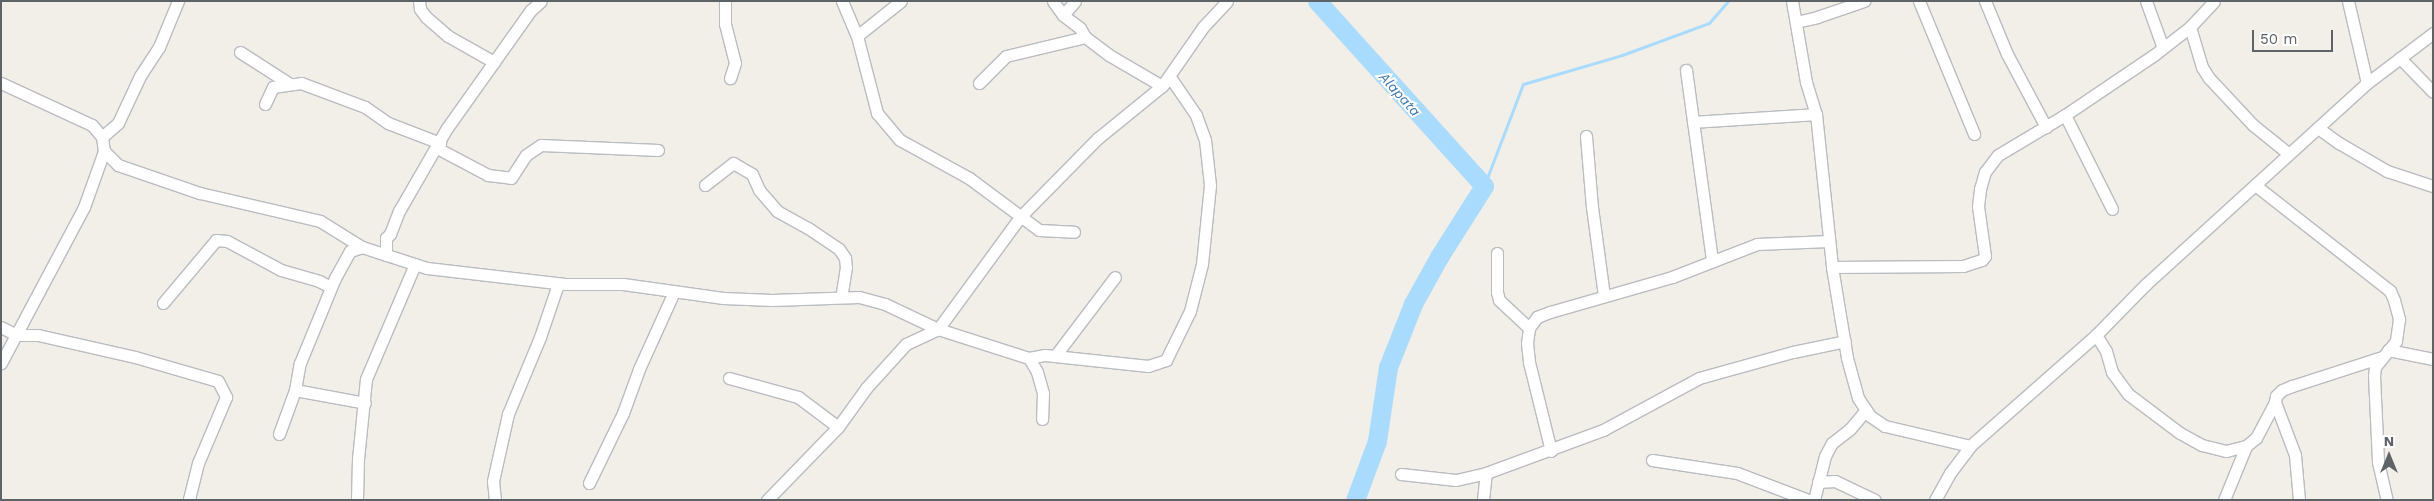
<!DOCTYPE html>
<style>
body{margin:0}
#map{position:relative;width:2434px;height:501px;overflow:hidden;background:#f1efe7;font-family:"Work Sans",sans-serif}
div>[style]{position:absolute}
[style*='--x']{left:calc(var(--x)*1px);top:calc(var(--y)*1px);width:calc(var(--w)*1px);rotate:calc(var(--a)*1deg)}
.stream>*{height:3px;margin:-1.5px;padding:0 1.5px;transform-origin:1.5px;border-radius:1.5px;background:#a9dbff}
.river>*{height:19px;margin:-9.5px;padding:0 9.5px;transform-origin:9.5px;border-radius:9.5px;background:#a9dbff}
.roads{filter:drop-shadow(1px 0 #b9bcc1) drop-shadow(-1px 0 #b9bcc1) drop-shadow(0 1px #b9bcc1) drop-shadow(0 -1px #b9bcc1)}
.street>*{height:11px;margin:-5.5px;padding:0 5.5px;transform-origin:5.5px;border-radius:5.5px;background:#fff}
span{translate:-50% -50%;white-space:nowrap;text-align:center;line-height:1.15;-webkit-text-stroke:4px #fff;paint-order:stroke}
.water-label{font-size:14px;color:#3a76b1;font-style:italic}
.frame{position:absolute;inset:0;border:2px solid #5e6368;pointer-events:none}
.north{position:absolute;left:2364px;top:431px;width:50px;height:50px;-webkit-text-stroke:4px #fff;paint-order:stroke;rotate:0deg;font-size:14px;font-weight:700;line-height:20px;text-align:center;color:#5e6368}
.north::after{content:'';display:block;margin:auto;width:18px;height:22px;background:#5e6368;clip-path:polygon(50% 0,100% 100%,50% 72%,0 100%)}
.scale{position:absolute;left:2252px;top:30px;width:81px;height:22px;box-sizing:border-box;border:2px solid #5e6368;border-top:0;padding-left:6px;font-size:15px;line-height:18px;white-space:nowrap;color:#5e6368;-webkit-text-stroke:4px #fff;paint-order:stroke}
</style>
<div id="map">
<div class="stream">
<div style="--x:1484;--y:186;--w:109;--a:-69.1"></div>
<div style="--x:1523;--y:84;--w:103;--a:-16.3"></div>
<div style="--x:1622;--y:55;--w:93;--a:-20.2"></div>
<div style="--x:1709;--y:23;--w:29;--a:-49"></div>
</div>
<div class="river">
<div style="--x:1317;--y:1;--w:249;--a:47.9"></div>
<div style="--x:1484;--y:186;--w:84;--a:122.4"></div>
<div style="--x:1439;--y:257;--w:54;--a:119"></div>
<div style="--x:1413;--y:304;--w:68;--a:111.6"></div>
<div style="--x:1388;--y:367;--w:75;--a:98.5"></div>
<div style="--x:1377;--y:441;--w:63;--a:110.4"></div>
</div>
<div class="roads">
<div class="street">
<div style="--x:419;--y:1;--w:8;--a:83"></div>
<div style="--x:420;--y:9;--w:10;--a:53"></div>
<div style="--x:426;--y:17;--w:29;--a:41"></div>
<div style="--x:448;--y:36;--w:53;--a:29.5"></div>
<div style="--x:725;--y:1;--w:23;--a:90"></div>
<div style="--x:725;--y:24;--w:40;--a:75.6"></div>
<div style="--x:735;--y:63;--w:16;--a:108"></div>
<div style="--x:842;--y:1;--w:38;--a:67"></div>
<div style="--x:857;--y:36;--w:80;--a:75.4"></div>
<div style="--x:877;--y:113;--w:35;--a:50"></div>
<div style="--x:900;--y:140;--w:79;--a:28.8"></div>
<div style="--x:969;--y:178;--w:87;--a:36.6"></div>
<div style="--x:1039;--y:230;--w:35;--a:3"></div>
<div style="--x:1792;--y:1;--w:82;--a:80.2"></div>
<div style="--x:1806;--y:82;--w:34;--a:73"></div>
<div style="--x:1816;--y:114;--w:154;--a:84"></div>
<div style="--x:1832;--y:267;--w:92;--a:80.6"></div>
<div style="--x:1847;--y:358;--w:41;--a:74.6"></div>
<div style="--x:1858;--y:398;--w:22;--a:56"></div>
<div style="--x:1870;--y:416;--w:18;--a:34"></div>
<div style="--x:1885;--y:426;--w:87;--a:13.2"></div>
<div style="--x:1919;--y:1;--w:144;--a:67.5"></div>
<div style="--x:1985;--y:1;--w:57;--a:67.5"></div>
<div style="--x:2007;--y:54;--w:83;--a:61.9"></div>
<div style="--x:2146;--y:1;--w:50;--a:70.1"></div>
<div style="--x:2348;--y:1;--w:84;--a:77"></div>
<div style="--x:1063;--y:15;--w:18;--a:-49"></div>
<div style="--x:1796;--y:22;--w:22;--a:-13"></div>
<div style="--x:1817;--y:17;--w:50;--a:-18.8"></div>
<div style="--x:2190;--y:27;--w:42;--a:73.3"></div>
<div style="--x:2202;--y:67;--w:13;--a:58"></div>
<div style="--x:2209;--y:78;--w:64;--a:46.9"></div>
<div style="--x:2253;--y:125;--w:46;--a:38.9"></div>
<div style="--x:857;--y:36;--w:56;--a:-38.5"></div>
<div style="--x:240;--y:52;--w:59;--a:32.6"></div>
<div style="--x:2400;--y:58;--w:47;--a:45.9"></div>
<div style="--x:1686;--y:70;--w:193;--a:82.2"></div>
<div style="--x:1;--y:83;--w:100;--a:24.8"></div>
<div style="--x:92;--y:125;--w:16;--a:50"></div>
<div style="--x:102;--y:137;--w:14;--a:82"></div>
<div style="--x:104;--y:151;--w:59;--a:109.7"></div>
<div style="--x:84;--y:207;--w:177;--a:118"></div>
<div style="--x:979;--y:83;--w:38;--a:-45"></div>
<div style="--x:1006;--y:56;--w:81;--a:-13.5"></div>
<div style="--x:265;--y:104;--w:19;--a:-65"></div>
<div style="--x:273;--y:87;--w:28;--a:-8"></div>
<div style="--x:301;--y:83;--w:68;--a:20.6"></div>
<div style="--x:365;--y:107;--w:28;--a:35"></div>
<div style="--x:388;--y:123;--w:56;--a:21"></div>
<div style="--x:2065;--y:115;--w:105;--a:63.4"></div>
<div style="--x:1693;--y:122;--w:123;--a:-3.7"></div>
<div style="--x:2318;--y:128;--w:26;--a:36"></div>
<div style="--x:2339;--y:143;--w:56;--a:30.3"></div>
<div style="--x:2387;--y:171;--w:48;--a:18.1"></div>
<div style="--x:1586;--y:136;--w:71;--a:85.2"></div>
<div style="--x:1592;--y:207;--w:90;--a:82.3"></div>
<div style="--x:102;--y:137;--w:21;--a:-41"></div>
<div style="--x:118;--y:123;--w:52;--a:-64.9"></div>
<div style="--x:140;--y:76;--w:35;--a:-57"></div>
<div style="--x:159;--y:47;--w:50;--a:-67.6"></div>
<div style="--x:437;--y:148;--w:58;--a:27.9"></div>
<div style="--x:488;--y:175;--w:23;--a:7"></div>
<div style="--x:511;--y:178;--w:27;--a:-57"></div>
<div style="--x:526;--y:155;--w:18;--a:-34"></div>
<div style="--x:541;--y:145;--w:117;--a:2.4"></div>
<div style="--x:104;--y:151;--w:20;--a:45"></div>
<div style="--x:118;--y:165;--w:87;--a:18.9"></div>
<div style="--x:200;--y:193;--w:123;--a:13.1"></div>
<div style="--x:320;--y:221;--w:49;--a:31.8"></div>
<div style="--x:362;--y:247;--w:68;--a:17.9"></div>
<div style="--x:427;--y:268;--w:139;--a:6.6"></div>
<div style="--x:705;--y:185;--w:36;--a:-38"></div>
<div style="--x:733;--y:163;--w:22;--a:30"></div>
<div style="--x:752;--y:174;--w:17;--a:66"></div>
<div style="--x:759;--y:190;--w:28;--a:49"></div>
<div style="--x:777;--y:211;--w:35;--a:29"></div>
<div style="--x:808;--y:228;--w:37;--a:34"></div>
<div style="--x:839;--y:249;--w:11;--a:56"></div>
<div style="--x:845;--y:258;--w:9;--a:84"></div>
<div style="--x:846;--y:267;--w:30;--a:99"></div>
<div style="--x:2255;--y:185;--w:172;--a:38.1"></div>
<div style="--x:2390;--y:291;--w:10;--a:66"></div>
<div style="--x:2394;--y:300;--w:20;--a:75"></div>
<div style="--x:2399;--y:319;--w:22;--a:98"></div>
<div style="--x:2396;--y:341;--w:33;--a:129"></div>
<div style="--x:2375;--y:367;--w:9;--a:96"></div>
<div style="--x:2374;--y:376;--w:86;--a:87.3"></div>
<div style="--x:2378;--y:462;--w:39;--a:77"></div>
<div style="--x:1497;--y:253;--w:39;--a:90"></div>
<div style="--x:1497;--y:292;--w:8;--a:76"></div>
<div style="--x:1499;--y:300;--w:41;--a:43"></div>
<div style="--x:386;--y:255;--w:17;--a:-90"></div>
<div style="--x:386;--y:238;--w:6;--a:-45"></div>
<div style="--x:390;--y:234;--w:25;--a:-69"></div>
<div style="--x:399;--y:211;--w:96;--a:-60"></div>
<div style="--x:447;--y:128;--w:145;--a:-54.6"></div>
<div style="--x:531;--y:10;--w:13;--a:-42"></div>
<div style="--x:1832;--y:267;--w:131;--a:-0.4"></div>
<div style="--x:1963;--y:266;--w:20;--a:-18"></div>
<div style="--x:1982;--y:260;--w:5;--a:-53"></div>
<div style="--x:1985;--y:256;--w:50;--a:-98"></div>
<div style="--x:1978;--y:206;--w:17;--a:-83"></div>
<div style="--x:1980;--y:189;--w:18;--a:-74"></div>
<div style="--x:1985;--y:172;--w:21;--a:-53"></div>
<div style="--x:1998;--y:155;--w:78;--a:-30.8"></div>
<div style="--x:2065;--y:115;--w:107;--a:-34"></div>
<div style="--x:2154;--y:55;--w:46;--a:-37.9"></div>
<div style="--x:2190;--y:27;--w:35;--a:-47"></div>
<div style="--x:163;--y:303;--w:82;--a:-49.9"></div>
<div style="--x:216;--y:240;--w:11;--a:5"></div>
<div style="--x:227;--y:241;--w:61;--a:28.2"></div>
<div style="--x:281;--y:270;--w:40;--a:16"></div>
<div style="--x:319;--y:281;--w:13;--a:27"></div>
<div style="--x:1;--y:327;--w:17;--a:28"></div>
<div style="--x:16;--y:335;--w:22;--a:0"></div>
<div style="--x:38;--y:335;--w:99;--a:12.8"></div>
<div style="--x:135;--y:357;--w:86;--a:16.1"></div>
<div style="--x:218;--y:381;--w:18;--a:63"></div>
<div style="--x:226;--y:397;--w:72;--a:113"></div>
<div style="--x:198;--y:463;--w:38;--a:104"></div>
<div style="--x:2096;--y:335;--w:19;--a:58"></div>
<div style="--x:2106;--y:351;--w:22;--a:74"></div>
<div style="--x:2112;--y:372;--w:27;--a:54"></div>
<div style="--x:2128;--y:394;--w:65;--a:36.9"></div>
<div style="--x:2180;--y:433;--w:25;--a:29"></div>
<div style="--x:2202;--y:445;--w:25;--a:14"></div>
<div style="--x:2226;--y:451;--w:21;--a:-14"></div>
<div style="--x:2246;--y:446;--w:13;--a:-39"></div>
<div style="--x:2256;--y:438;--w:41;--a:-62.2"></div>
<div style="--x:2388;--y:350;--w:46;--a:11.3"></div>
<div style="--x:1055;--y:356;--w:99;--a:-52.8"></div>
<div style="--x:1029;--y:358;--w:16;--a:60"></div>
<div style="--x:1037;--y:372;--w:22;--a:74"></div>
<div style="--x:1043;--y:393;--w:26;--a:92"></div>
<div style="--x:729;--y:378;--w:72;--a:15.4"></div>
<div style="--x:798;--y:397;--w:50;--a:36.9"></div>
<div style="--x:295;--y:390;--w:71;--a:10.5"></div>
<div style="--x:279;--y:434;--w:47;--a:-70"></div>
<div style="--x:295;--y:390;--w:27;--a:-80"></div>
<div style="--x:300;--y:363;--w:92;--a:-67.6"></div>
<div style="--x:335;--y:278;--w:31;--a:-61"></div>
<div style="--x:350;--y:251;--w:13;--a:-18"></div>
<div style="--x:1551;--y:451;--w:92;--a:-103.9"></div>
<div style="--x:1529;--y:362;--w:19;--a:-96"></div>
<div style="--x:1527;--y:343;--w:15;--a:-82"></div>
<div style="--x:1529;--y:328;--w:14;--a:-54"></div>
<div style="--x:1537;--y:317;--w:14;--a:-21"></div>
<div style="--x:1550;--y:312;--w:127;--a:-16"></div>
<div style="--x:1672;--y:277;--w:91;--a:-21.2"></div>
<div style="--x:1757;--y:244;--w:72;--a:-2.4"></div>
<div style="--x:1652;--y:460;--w:86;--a:8.7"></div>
<div style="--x:1737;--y:473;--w:76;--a:20.8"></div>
<div style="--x:1401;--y:474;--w:55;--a:6.2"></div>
<div style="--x:1456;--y:480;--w:31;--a:-13"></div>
<div style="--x:1818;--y:482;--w:17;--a:-3"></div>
<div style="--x:1835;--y:481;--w:44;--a:25.4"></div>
<div style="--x:589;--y:483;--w:78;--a:-64.1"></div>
<div style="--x:623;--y:413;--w:47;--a:-70"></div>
<div style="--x:639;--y:369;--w:85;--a:-65.6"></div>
<div style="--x:357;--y:500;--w:41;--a:-88.6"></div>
<div style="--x:358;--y:459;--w:80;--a:-84.3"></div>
<div style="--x:366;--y:379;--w:125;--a:-66.9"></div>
<div style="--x:495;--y:500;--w:19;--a:-96"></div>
<div style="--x:493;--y:481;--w:69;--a:-77.4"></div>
<div style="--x:508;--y:414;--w:83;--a:-67.4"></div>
<div style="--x:540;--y:337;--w:56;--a:-71.2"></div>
<div style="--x:558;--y:284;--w:65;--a:0"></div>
<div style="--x:623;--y:284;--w:101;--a:8"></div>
<div style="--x:723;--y:298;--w:49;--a:2.3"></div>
<div style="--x:772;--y:300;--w:87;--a:-2"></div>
<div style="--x:859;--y:297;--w:27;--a:15"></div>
<div style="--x:885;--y:304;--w:59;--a:25.3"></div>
<div style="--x:938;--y:329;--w:96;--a:17.7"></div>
<div style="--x:1029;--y:358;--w:16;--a:-11"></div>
<div style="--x:1045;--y:355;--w:104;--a:6.1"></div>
<div style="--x:1148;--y:366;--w:19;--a:-18"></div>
<div style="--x:1166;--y:360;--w:55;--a:-63.9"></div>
<div style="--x:1190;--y:311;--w:49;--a:-75.7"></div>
<div style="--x:1202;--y:264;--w:79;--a:-84.2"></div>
<div style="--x:1210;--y:185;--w:45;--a:-96.3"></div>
<div style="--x:1205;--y:140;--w:27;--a:-110"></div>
<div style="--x:1196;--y:115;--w:46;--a:-124.4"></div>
<div style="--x:1170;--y:77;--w:12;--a:132"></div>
<div style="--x:1162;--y:86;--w:61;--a:-149.7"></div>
<div style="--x:1109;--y:55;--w:30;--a:-143"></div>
<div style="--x:1085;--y:37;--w:10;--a:-119"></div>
<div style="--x:1080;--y:28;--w:21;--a:-143"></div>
<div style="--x:1063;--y:15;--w:17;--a:-126"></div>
<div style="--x:767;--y:500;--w:102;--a:-45.8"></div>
<div style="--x:838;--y:427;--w:49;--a:-54.1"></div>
<div style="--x:867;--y:387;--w:58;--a:-47.8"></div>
<div style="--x:906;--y:344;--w:35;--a:-25"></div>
<div style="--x:938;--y:329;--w:139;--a:-53.8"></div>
<div style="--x:1020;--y:217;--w:111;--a:-45.4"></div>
<div style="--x:1098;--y:138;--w:82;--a:-39.1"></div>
<div style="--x:1162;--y:86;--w:72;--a:-55.2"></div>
<div style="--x:1203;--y:27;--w:35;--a:-47"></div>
<div style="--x:1483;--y:500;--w:27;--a:-84"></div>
<div style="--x:1486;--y:473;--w:125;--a:-20.2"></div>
<div style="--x:1603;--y:430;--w:109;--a:-28.4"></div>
<div style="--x:1699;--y:378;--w:98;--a:-15.5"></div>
<div style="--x:1793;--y:352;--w:53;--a:-11.9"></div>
<div style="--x:1814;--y:500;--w:45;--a:-76"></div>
<div style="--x:1825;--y:456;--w:15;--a:-62"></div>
<div style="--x:1832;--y:443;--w:23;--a:-38"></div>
<div style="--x:1850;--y:429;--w:25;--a:-50"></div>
<div style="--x:1935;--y:500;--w:31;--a:-61"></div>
<div style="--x:1950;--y:473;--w:34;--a:-53"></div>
<div style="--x:1970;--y:446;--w:168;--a:-41.4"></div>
<div style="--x:2096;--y:335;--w:71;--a:-45.6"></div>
<div style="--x:2146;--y:284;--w:299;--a:-42.3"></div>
<div style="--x:2367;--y:83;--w:83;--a:-37.1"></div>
<div style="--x:2224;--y:500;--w:58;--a:-67.8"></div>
<div style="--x:2299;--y:500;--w:45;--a:-95.1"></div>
<div style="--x:2295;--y:455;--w:57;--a:-110.7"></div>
<div style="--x:2275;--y:402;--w:6;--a:-81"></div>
<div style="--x:2276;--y:396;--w:8;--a:-45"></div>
<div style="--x:2282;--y:390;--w:11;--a:-22"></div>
<div style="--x:2292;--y:386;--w:95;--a:-17.9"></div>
</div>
</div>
<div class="water-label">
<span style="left:1400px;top:94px;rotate:48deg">Alapata</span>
</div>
<div class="frame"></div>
<div class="north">N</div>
<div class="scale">50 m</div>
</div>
